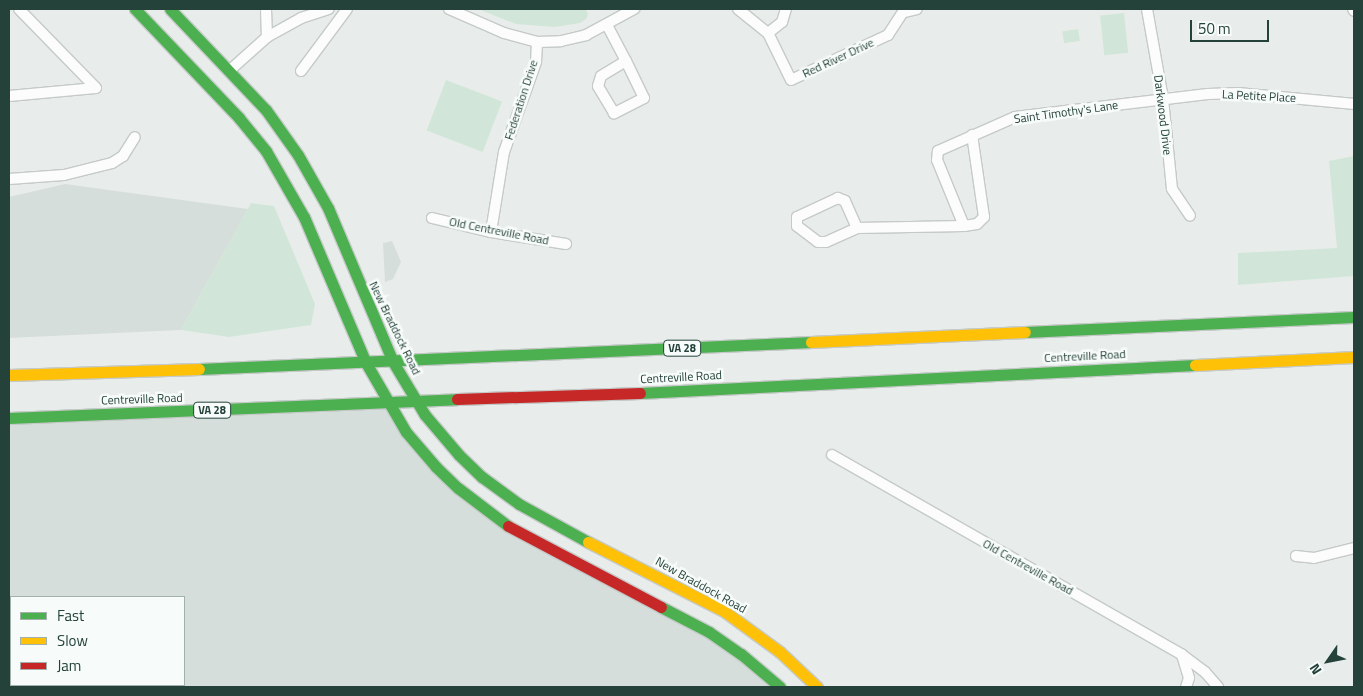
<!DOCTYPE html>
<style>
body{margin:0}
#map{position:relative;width:1363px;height:696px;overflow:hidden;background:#e8edeb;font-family:"Titillium Web",sans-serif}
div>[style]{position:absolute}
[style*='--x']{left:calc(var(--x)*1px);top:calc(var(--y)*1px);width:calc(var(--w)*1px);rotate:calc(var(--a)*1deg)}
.built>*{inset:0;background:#d6dedb}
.green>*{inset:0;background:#d1e6d8;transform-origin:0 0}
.roads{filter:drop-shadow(1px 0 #c5cac8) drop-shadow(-1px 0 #c5cac8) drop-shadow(0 1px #c5cac8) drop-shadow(0 -1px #c5cac8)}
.street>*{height:10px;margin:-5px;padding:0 5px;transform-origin:5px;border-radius:5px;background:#fcfcfc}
.fast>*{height:11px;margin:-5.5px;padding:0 5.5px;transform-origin:5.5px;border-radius:5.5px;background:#4caf50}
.slow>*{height:11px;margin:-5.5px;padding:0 5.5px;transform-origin:5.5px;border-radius:5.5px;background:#ffc107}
.jam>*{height:11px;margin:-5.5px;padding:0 5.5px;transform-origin:5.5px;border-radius:5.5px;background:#c62828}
span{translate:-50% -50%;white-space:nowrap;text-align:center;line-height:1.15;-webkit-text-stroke:5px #f7fbf9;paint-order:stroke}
.shield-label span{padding:1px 4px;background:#f7fbf9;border:1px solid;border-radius:4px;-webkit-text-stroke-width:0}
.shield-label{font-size:11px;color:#24423a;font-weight:700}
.street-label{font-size:12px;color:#24423a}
.frame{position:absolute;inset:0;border:10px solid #24423a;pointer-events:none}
.legend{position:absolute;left:10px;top:596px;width:175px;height:90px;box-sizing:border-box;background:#f7fbf9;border:1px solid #a3b1ad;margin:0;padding:6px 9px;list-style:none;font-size:15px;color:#24423a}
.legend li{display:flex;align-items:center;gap:10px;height:25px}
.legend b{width:25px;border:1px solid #a3b1ad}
.north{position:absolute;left:1303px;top:636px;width:50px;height:50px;-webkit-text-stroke:4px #f7fbf9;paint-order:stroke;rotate:237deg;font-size:14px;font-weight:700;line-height:20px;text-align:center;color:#24423a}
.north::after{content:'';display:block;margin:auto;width:18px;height:22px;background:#24423a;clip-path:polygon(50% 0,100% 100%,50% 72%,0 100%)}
.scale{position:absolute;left:1190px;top:20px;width:79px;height:22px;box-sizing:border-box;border:2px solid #24423a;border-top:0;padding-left:6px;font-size:15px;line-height:18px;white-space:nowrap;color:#24423a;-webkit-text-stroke:4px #f7fbf9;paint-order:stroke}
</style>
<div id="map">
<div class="built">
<div style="clip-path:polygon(65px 184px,248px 209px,181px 330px,9px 338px,9px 197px)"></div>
<div style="clip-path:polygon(392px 241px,401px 262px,393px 279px,385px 282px,383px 243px)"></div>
<div style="clip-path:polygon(evenodd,387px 401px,419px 448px,485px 511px,741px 654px,777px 687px,9px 687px,9px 419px,387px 401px,11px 597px,184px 597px,184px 685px,11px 685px,11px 597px)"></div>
</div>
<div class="green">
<div style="clip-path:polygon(478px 9px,585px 9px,588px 13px,587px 18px,580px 23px,555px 27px,516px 24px)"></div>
<div style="left:1124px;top:13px;width:40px;height:24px;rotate:84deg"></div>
<div style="left:1078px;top:29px;width:12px;height:16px;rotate:81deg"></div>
<div style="left:446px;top:80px;width:60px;height:54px;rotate:21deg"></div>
<div style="clip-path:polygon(1354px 156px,1354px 276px,1238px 285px,1238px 253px,1337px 248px,1329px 161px)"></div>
<div style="clip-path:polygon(251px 203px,274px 206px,315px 304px,311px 325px,229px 337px,181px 330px)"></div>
</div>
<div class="roads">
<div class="street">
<div style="--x:266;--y:9;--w:28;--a:88"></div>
<div style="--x:449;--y:9;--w:60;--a:23.6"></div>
<div style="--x:504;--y:33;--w:34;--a:15"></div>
<div style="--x:738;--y:9;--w:38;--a:39"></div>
<div style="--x:768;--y:33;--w:52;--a:63.9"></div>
<div style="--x:791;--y:80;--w:107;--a:-24.9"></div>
<div style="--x:888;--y:35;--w:31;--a:-57"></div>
<div style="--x:1147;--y:9;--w:91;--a:79.9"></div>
<div style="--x:1163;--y:99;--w:90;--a:84.3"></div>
<div style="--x:1172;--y:189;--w:32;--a:56"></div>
<div style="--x:1353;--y:9;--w:2;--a:63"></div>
<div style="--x:905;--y:12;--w:12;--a:-14"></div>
<div style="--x:607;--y:25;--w:41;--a:62.2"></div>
<div style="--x:626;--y:61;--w:41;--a:64.1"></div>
<div style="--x:644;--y:98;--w:34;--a:153"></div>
<div style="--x:614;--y:113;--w:31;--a:-121"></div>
<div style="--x:598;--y:86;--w:10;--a:-73"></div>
<div style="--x:601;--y:76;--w:29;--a:-31"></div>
<div style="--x:768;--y:33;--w:18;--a:-38"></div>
<div style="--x:782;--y:22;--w:14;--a:-73"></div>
<div style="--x:229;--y:71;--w:51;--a:-41.8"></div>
<div style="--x:267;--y:37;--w:39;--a:-29"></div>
<div style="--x:301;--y:18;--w:29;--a:-18"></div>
<div style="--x:301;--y:71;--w:77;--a:-53.4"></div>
<div style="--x:9;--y:96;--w:87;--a:-5.3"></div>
<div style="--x:96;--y:88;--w:110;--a:-134.3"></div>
<div style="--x:9;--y:179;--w:55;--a:-4.2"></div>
<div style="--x:64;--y:175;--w:49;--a:-14"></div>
<div style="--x:112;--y:163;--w:13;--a:-32"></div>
<div style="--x:123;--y:156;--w:22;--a:-58"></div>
<div style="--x:432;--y:218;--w:61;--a:13.3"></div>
<div style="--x:491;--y:232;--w:76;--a:9.1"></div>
<div style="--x:964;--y:226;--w:13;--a:-9"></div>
<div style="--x:977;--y:224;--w:10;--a:-45"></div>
<div style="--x:984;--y:217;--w:83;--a:-98.3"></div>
<div style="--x:857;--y:228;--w:30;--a:-114"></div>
<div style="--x:845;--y:201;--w:8;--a:-157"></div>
<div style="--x:838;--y:198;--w:45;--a:155.1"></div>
<div style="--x:797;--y:217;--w:9;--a:90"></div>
<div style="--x:797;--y:226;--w:26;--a:37"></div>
<div style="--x:818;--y:242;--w:8;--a:0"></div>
<div style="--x:826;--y:242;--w:34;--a:-24"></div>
<div style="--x:857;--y:228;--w:107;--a:-1.1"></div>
<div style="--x:964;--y:226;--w:71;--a:-112.2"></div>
<div style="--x:937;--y:160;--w:9;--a:-84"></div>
<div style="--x:938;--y:151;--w:84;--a:-23.8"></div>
<div style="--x:1015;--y:117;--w:194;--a:-6.8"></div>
<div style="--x:1208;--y:94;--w:30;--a:-2"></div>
<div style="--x:1238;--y:93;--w:117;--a:5.4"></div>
<div style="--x:491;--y:232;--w:81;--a:-80.8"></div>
<div style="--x:504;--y:152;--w:96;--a:-70.4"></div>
<div style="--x:536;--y:62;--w:20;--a:-87"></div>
<div style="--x:537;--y:42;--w:24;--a:-2"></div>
<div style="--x:561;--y:41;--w:26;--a:-13"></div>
<div style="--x:586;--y:35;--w:55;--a:-28.4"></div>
<div style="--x:832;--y:455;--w:402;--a:29.7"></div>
<div style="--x:1181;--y:654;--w:30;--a:37"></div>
<div style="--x:1205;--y:672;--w:20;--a:49"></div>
<div style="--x:1296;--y:556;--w:18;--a:6"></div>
<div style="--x:1314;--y:558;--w:41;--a:-14"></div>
<div style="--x:1182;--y:655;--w:24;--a:73"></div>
<div style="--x:1189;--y:678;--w:9;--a:108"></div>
</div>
<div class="fast">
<div style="--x:135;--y:9;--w:151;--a:46.3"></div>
<div style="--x:239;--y:118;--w:43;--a:50.7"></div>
<div style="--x:266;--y:151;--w:76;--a:60.1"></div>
<div style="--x:304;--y:217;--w:159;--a:67"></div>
<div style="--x:366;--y:363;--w:80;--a:59.9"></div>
<div style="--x:406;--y:432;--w:46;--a:49.4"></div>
<div style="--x:436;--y:467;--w:30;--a:44"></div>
<div style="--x:458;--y:488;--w:63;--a:37.2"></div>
<div style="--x:170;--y:9;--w:139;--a:46.5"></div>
<div style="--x:266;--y:110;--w:55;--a:54.6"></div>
<div style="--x:298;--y:155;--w:61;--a:60.5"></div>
<div style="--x:328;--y:208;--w:167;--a:67.1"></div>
<div style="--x:393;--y:362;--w:62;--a:58.9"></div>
<div style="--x:425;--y:415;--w:52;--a:49.6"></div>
<div style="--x:459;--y:455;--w:32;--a:44"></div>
<div style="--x:482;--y:477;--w:46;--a:36.1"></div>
<div style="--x:519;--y:504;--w:79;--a:28.8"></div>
<div style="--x:1025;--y:332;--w:329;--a:-2.6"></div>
<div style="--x:199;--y:369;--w:613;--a:-2.53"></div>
<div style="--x:640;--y:393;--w:556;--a:-2.89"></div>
<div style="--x:9;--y:418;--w:448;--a:-2.4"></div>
<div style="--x:661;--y:607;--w:54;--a:27.5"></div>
<div style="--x:709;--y:632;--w:39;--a:35"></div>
<div style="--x:741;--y:654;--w:51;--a:40.2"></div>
</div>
<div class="slow">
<div style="--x:811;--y:342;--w:214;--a:-2.7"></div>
<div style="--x:1195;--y:365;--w:159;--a:-2.9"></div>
<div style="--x:9;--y:375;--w:190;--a:-1.8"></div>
<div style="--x:588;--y:542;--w:153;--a:26.9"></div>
<div style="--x:724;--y:611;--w:69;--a:36.2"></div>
<div style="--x:780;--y:652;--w:51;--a:43.4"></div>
</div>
<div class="jam">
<div style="--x:457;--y:399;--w:183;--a:-1.9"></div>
<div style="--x:508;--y:526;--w:173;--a:27.9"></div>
</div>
</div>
<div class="shield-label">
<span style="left:682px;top:348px">VA 28</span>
<span style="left:212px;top:410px">VA 28</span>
</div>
<div class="street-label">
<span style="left:838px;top:58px;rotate:-25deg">Red River Drive</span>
<span style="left:1259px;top:96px;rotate:3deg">La Petite Place</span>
<span style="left:521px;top:100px;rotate:-72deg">Federation Drive</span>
<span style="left:1066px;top:112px;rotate:-8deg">Saint Timothy's Lane</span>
<span style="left:1163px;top:115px;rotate:83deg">Darkwood Drive</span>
<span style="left:499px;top:231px;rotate:11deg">Old Centreville Road</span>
<span style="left:395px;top:328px;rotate:64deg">New Braddock Road</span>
<span style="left:1085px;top:356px;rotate:-3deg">Centreville Road</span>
<span style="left:681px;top:377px;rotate:-3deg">Centreville Road</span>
<span style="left:142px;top:399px;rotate:-2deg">Centreville Road</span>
<span style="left:1028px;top:567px;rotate:29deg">Old Centreville Road</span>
<span style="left:701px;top:585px;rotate:29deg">New Braddock Road</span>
</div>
<div class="frame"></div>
<ul class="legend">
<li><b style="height:6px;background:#4caf50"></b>Fast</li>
<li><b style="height:6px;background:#ffc107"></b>Slow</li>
<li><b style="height:6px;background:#c62828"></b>Jam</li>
</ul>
<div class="north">N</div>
<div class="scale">50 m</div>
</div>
